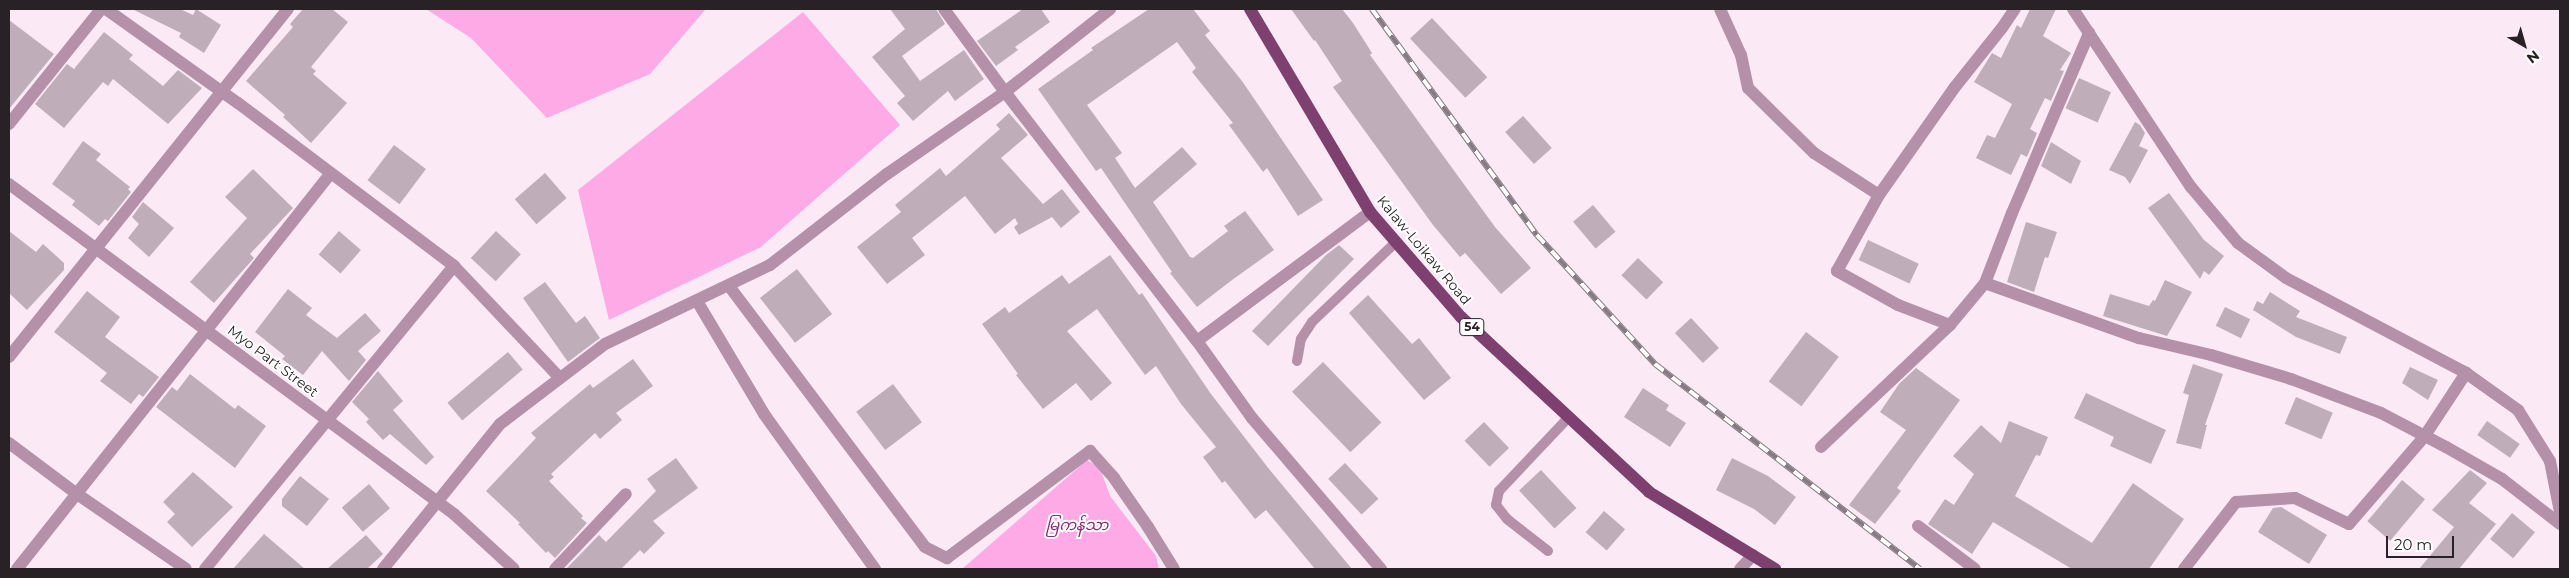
<!DOCTYPE html>
<meta charset="utf-8">
<style>
body{margin:0}
#map{position:relative;width:2569px;height:578px;overflow:hidden;background:#fbe9f5;font-family:Montserrat,"Noto Sans Myanmar",sans-serif}
div>[style]{position:absolute}
[style*='--x']{left:calc(var(--x)*1px);top:calc(var(--y)*1px);width:calc(var(--w)*1px);rotate:calc(var(--a)*1deg)}
.water>*{inset:0;background:#fdaae6}
.building>*{inset:0;background:#bfaeb9;transform-origin:0 0}
.lane>*{height:10px;margin:-5px;padding:0 5px;transform-origin:5px;border-radius:5px;background:#b490a9}
.street>*{height:12px;margin:-6px;padding:0 6px;transform-origin:6px;border-radius:6px;background:#b490a9}
.primary>*{height:12px;margin:-6px;padding:0 6px;transform-origin:6px;border-radius:6px;background:#7e416f}
.rail>*{height:5.5px;margin-top:-2.75px;transform-origin:0;background:repeating-linear-gradient(90deg,#fff 0 11px,#867b82 0 22px);box-sizing:border-box;border-block:1px solid #867b82}
span{translate:-50% -50%;white-space:nowrap;text-align:center;line-height:1.15;-webkit-text-stroke:4px #fff;paint-order:stroke}
.shield-label span{padding:1px 4px;background:#fff;border:1px solid;border-radius:4px;-webkit-text-stroke-width:0}
.shield-label{font-size:12px;color:#282226;font-weight:700}
.street-label{font-size:14px;color:#282226}
.water-label{font-size:15px;color:#892b75;font-style:italic}
.frame{position:absolute;inset:0;border:10px solid #282226;pointer-events:none}
.north{position:absolute;left:2499px;top:20px;width:50px;height:50px;-webkit-text-stroke:4px #fff;paint-order:stroke;rotate:142deg;font-size:14px;font-weight:700;line-height:20px;text-align:center;color:#282226}
.north::after{content:'';display:block;margin:auto;width:18px;height:22px;background:#282226;clip-path:polygon(50% 0,100% 100%,50% 72%,0 100%)}
.scale{position:absolute;left:2386px;top:536px;width:68px;height:22px;box-sizing:border-box;border:2px solid #282226;border-top:0;padding-left:6px;font-size:15px;line-height:18px;white-space:nowrap;color:#282226;-webkit-text-stroke:4px #fff;paint-order:stroke}
</style>
<div id="map">
<div class="water">
<div style="clip-path:polygon(426px 9px,706px 9px,650px 74px,547px 118px,471px 38px)"></div>
<div style="clip-path:polygon(803px 12px,900px 125px,761px 247px,609px 320px,578px 190px)"></div>
<div style="clip-path:polygon(1087px 460px,1100px 468px,1110px 496px,1156px 556px,1159px 569px,962px 569px)"></div>
</div>
<div class="building">
<div style="clip-path:polygon(132px 9px,180px 9px,193px 15px,196px 9px,221px 25px,204px 53px,179px 37px,181px 33px)"></div>
<div style="clip-path:polygon(303px 9px,332px 9px,348px 22px,311px 67px,316px 71px,313px 74px,347px 103px,311px 143px,283px 117px,285px 115px,246px 81px,293px 27px,290px 24px)"></div>
<div style="clip-path:polygon(890px 9px,936px 9px,945px 24px,902px 56px,920px 81px,964px 50px,984px 79px,955px 101px,948px 91px,913px 121px,897px 103px,905px 96px,872px 57px,905px 29px)"></div>
<div style="clip-path:polygon(1023px 9px,1041px 9px,1050px 22px,1015px 47px,1018px 50px,996px 66px,977px 41px)"></div>
<div style="clip-path:polygon(1149px 9px,1193px 9px,1210px 31px,1205px 35px,1242px 81px,1323px 200px,1298px 216px,1267px 168px,1263px 172px,1229px 125px,1233px 123px,1192px 72px,1196px 68px,1177px 42px,1087px 105px,1122px 153px,1115px 158px,1135px 188px,1182px 147px,1197px 164px,1153px 202px,1190px 257px,1193px 258px,1228px 231px,1224px 226px,1245px 211px,1274px 250px,1232px 280px,1197px 307px,1170px 273px,1172px 272px,1101px 168px,1096px 171px,1038px 89px,1093px 50px,1091px 48px)"></div>
<div style="clip-path:polygon(1291px 9px,1342px 9px,1353px 23px,1372px 53px,1370px 55px,1495px 227px,1531px 268px,1501px 294px,1465px 253px,1460px 257px,1433px 225px,1333px 87px,1342px 81px,1315px 40px,1314px 41px)"></div>
<div style="clip-path:polygon(2030px 9px,2056px 9px,2043px 36px,2071px 53px,2060px 70px,2064px 71px,2051px 101px,2045px 98px,2030px 129px,2037px 133px,2027px 157px,2021px 154px,2011px 175px,1976px 158px,1987px 135px,1995px 138px,2012px 104px,1974px 82px,1992px 53px,2001px 58px,2017px 25px,2021px 28px)"></div>
<div style="left:1432px;top:18px;width:81px;height:30px;rotate:47deg"></div>
<div style="clip-path:polygon(9px 20px,54px 54px,9px 109px)"></div>
<div style="clip-path:polygon(104px 32px,133px 55px,129px 59px,163px 86px,178px 70px,202px 88px,168px 124px,113px 79px,108px 86px,103px 82px,64px 128px,35px 104px,67px 64px,74px 69px)"></div>
<div style="left:2079px;top:78px;width:35px;height:33px;rotate:24deg"></div>
<div style="clip-path:polygon(1009px 113px,1028px 135px,1001px 158px,1043px 204px,1062px 189px,1080px 212px,1061px 228px,1052px 217px,1019px 235px,1014px 227px,1018px 224px,1015px 218px,995px 234px,965px 196px,912px 238px,925px 255px,887px 284px,857px 247px,901px 212px,895px 205px,940px 168px,946px 176px,1000px 129px,996px 125px)"></div>
<div style="left:1523px;top:116px;width:43px;height:24px;rotate:48deg"></div>
<div style="clip-path:polygon(2135px 122px,2140px 125px,2145px 133px,2139px 146px,2148px 150px,2130px 184px,2125px 177px,2109px 170px)"></div>
<div style="clip-path:polygon(83px 141px,101px 154px,96px 160px,130px 187px,128px 189px,131px 192px,108px 221px,105px 219px,99px 226px,72px 205px,75px 201px,52px 184px)"></div>
<div style="clip-path:polygon(2051px 142px,2081px 161px,2071px 184px,2041px 166px)"></div>
<div style="left:394px;top:145px;width:40px;height:44px;rotate:37deg"></div>
<div style="clip-path:polygon(253px 169px,293px 208px,250px 254px,254px 258px,214px 303px,190px 282px,247px 218px,225px 197px)"></div>
<div style="left:545px;top:173px;width:33px;height:40px;rotate:49deg"></div>
<div style="clip-path:polygon(2169px 193px,2204px 240px,2224px 256px,2209px 275px,2204px 271px,2200px 279px,2148px 208px)"></div>
<div style="clip-path:polygon(143px 202px,174px 228px,149px 257px,128px 238px,139px 224px,132px 217px)"></div>
<div style="left:1593px;top:205px;width:35px;height:26px;rotate:50deg"></div>
<div style="clip-path:polygon(2026px 222px,2057px 232px,2048px 258px,2045px 257px,2034px 292px,2007px 282px)"></div>
<div style="clip-path:polygon(9px 231px,36px 252px,43px 244px,64px 263px,64px 270px,27px 310px,9px 293px)"></div>
<div style="left:339px;top:231px;width:29px;height:31px;rotate:41deg"></div>
<div style="left:496px;top:231px;width:34px;height:37px;rotate:43deg"></div>
<div style="left:1868px;top:240px;width:56px;height:22px;rotate:25deg"></div>
<div style="clip-path:polygon(1339px 245px,1354px 259px,1268px 346px,1252px 331px,1326px 255px)"></div>
<div style="clip-path:polygon(1110px 255px,1139px 295px,1142px 293px,1211px 394px,1269px 469px,1352px 569px,1315px 569px,1266px 510px,1255px 519px,1225px 481px,1222px 483px,1203px 457px,1216px 447px,1181px 404px,1156px 366px,1145px 375px,1097px 309px,1067px 331px,1112px 383px,1091px 401px,1076px 383px,1043px 409px,1016px 375px,1018px 374px,982px 324px,1005px 307px,1009px 313px,1062px 275px,1069px 284px)"></div>
<div style="left:1638px;top:258px;width:35px;height:24px;rotate:44deg"></div>
<div style="left:797px;top:269px;width:57px;height:47px;rotate:52deg"></div>
<div style="clip-path:polygon(2165px 280px,2192px 292px,2167px 336px,2103px 316px,2110px 294px,2149px 306px,2153px 300px,2155px 301px)"></div>
<div style="clip-path:polygon(545px 282px,576px 323px,585px 316px,600px 338px,568px 362px,523px 298px)"></div>
<div style="clip-path:polygon(288px 289px,312px 308px,306px 315px,337px 338px,365px 313px,381px 331px,358px 351px,366px 360px,349px 381px,322px 351px,303px 375px,282px 359px,285px 356px,255px 332px)"></div>
<div style="clip-path:polygon(87px 291px,120px 317px,105px 337px,159px 377px,143px 397px,139px 394px,131px 404px,100px 381px,107px 373px,54px 332px)"></div>
<div style="clip-path:polygon(2270px 292px,2300px 311px,2296px 317px,2347px 337px,2340px 354px,2296px 337px,2253px 310px,2257px 301px,2263px 304px)"></div>
<div style="clip-path:polygon(1368px 295px,1412px 344px,1419px 338px,1451px 378px,1424px 400px,1349px 313px)"></div>
<div style="left:2225px;top:307px;width:28px;height:21px;rotate:26deg"></div>
<div style="left:1691px;top:318px;width:41px;height:22px;rotate:47deg"></div>
<div style="left:1806px;top:332px;width:41px;height:62px;rotate:37deg"></div>
<div style="left:508px;top:352px;width:23px;height:79px;rotate:50deg"></div>
<div style="clip-path:polygon(633px 359px,653px 386px,616px 413px,622px 420px,600px 439px,595px 433px,551px 474px,554px 477px,549px 481px,583px 516px,581px 518px,587px 523px,555px 558px,548px 551px,546px 553px,518px 524px,520px 523px,486px 491px,536px 438px,531px 433px,590px 384px,593px 388px)"></div>
<div style="left:1323px;top:362px;width:84px;height:43px;rotate:46deg"></div>
<div style="clip-path:polygon(2193px 364px,2223px 374px,2205px 425px,2207px 425px,2201px 449px,2176px 443px,2189px 395px,2183px 393px)"></div>
<div style="clip-path:polygon(2410px 367px,2438px 380px,2428px 400px,2402px 383px)"></div>
<div style="clip-path:polygon(1916px 368px,1960px 400px,1897px 488px,1901px 491px,1875px 524px,1849px 505px,1906px 430px,1880px 412px,1899px 384px)"></div>
<div style="clip-path:polygon(378px 371px,403px 401px,393px 410px,434px 457px,426px 465px,390px 434px,383px 440px,366px 422px,369px 419px,352px 402px)"></div>
<div style="clip-path:polygon(190px 374px,235px 409px,238px 405px,266px 426px,235px 468px,156px 407px,172px 387px,177px 391px)"></div>
<div style="left:893px;top:384px;width:48px;height:46px;rotate:53deg"></div>
<div style="clip-path:polygon(1643px 388px,1669px 405px,1666px 410px,1686px 423px,1670px 447px,1624px 417px)"></div>
<div style="clip-path:polygon(2086px 393px,2166px 430px,2151px 464px,2110px 446px,2114px 437px,2074px 418px)"></div>
<div style="left:2296px;top:397px;width:40px;height:29px;rotate:23deg"></div>
<div style="clip-path:polygon(2009px 421px,2048px 437px,2040px 456px,2036px 455px,2015px 496px,2092px 543px,2133px 483px,2184px 519px,2149px 569px,2072px 569px,1993px 522px,1972px 554px,1928px 524px,1945px 499px,1954px 505px,1974px 474px,1953px 456px,1981px 425px,2001px 443px)"></div>
<div style="left:2487px;top:421px;width:40px;height:17px;rotate:35deg"></div>
<div style="left:1484px;top:422px;width:36px;height:27px;rotate:46deg"></div>
<div style="clip-path:polygon(676px 458px,698px 488px,653px 521px,665px 533px,644px 554px,640px 550px,621px 569px,566px 569px,599px 535px,606px 542px,656px 491px,647px 479px)"></div>
<div style="clip-path:polygon(1732px 458px,1768px 476px,1796px 497px,1775px 525px,1754px 509px,1716px 490px)"></div>
<div style="left:1345px;top:463px;width:49px;height:23px;rotate:47deg"></div>
<div style="left:1541px;top:470px;width:52px;height:30px;rotate:47deg"></div>
<div style="clip-path:polygon(2470px 470px,2487px 483px,2469px 503px,2496px 524px,2459px 569px,2419px 569px,2454px 527px,2432px 510px)"></div>
<div style="clip-path:polygon(193px 472px,233px 507px,192px 547px,167px 522px,175px 514px,163px 502px)"></div>
<div style="clip-path:polygon(300px 476px,329px 499px,307px 526px,282px 506px,282px 499px)"></div>
<div style="left:2402px;top:480px;width:30px;height:54px;rotate:40deg"></div>
<div style="left:369px;top:484px;width:32px;height:36px;rotate:49deg"></div>
<div style="clip-path:polygon(2281px 507px,2327px 535px,2309px 564px,2258px 532px,2273px 508px)"></div>
<div style="left:1604px;top:511px;width:28px;height:28px;rotate:41deg"></div>
<div style="left:2512px;top:513px;width:30px;height:34px;rotate:40deg"></div>
<div style="clip-path:polygon(264px 534px,305px 569px,233px 569px)"></div>
<div style="clip-path:polygon(366px 535px,383px 554px,367px 569px,327px 569px)"></div>
</div>
<div class="lane">
<div style="--x:1297;--y:361;--w:22;--a:-80"></div>
<div style="--x:1301;--y:339;--w:20;--a:-57"></div>
<div style="--x:1312;--y:322;--w:116;--a:-43.6"></div>
<div style="--x:1548;--y:551;--w:52;--a:-142"></div>
<div style="--x:1507;--y:519;--w:18;--a:-128"></div>
<div style="--x:1496;--y:505;--w:14;--a:-78"></div>
<div style="--x:1499;--y:491;--w:102;--a:-46.6"></div>
</div>
<div class="street">
<div style="--x:106;--y:9;--w:162;--a:35.5"></div>
<div style="--x:238;--y:103;--w:271;--a:37"></div>
<div style="--x:454;--y:266;--w:154;--a:46.6"></div>
<div style="--x:944;--y:9;--w:103;--a:53.7"></div>
<div style="--x:1005;--y:92;--w:314;--a:52.4"></div>
<div style="--x:1197;--y:341;--w:95;--a:54.5"></div>
<div style="--x:1252;--y:418;--w:199;--a:49.5"></div>
<div style="--x:1720;--y:9;--w:51;--a:65.5"></div>
<div style="--x:1741;--y:55;--w:34;--a:78"></div>
<div style="--x:1748;--y:88;--w:93;--a:44.6"></div>
<div style="--x:1814;--y:153;--w:77;--a:32.9"></div>
<div style="--x:2073;--y:9;--w:214;--a:56.5"></div>
<div style="--x:2191;--y:187;--w:73;--a:50"></div>
<div style="--x:2238;--y:243;--w:59;--a:36.1"></div>
<div style="--x:2286;--y:278;--w:204;--a:27.8"></div>
<div style="--x:2466;--y:373;--w:64;--a:35.4"></div>
<div style="--x:2518;--y:410;--w:60;--a:57.9"></div>
<div style="--x:2550;--y:461;--w:52;--a:78.9"></div>
<div style="--x:9;--y:124;--w:147;--a:-51.3"></div>
<div style="--x:9;--y:184;--w:554;--a:36.56"></div>
<div style="--x:454;--y:514;--w:81;--a:42.5"></div>
<div style="--x:1985;--y:283;--w:164;--a:19.7"></div>
<div style="--x:2139;--y:338;--w:74;--a:13.3"></div>
<div style="--x:2211;--y:355;--w:84;--a:16.7"></div>
<div style="--x:2291;--y:379;--w:96;--a:20.7"></div>
<div style="--x:2381;--y:413;--w:73;--a:27.6"></div>
<div style="--x:2446;--y:447;--w:64;--a:29.7"></div>
<div style="--x:2502;--y:479;--w:73;--a:37.8"></div>
<div style="--x:729;--y:286;--w:326;--a:53.1"></div>
<div style="--x:925;--y:547;--w:25;--a:27"></div>
<div style="--x:947;--y:558;--w:179;--a:-36.8"></div>
<div style="--x:1090;--y:451;--w:36;--a:48"></div>
<div style="--x:1114;--y:478;--w:60;--a:55.2"></div>
<div style="--x:1148;--y:527;--w:49;--a:58.2"></div>
<div style="--x:697;--y:301;--w:131;--a:59.3"></div>
<div style="--x:764;--y:414;--w:191;--a:54.4"></div>
<div style="--x:1950;--y:325;--w:56;--a:-159"></div>
<div style="--x:1898;--y:305;--w:70;--a:-150.9"></div>
<div style="--x:1837;--y:271;--w:87;--a:-61.1"></div>
<div style="--x:1879;--y:195;--w:132;--a:-54.9"></div>
<div style="--x:1955;--y:87;--w:75;--a:-51.5"></div>
<div style="--x:2002;--y:28;--w:23;--a:-56"></div>
<div style="--x:1197;--y:341;--w:216;--a:-36.7"></div>
<div style="--x:9;--y:357;--w:446;--a:-51.3"></div>
<div style="--x:9;--y:443;--w:85;--a:36.9"></div>
<div style="--x:77;--y:494;--w:132;--a:34.5"></div>
<div style="--x:1821;--y:447;--w:178;--a:-43.4"></div>
<div style="--x:1950;--y:325;--w:55;--a:-50.2"></div>
<div style="--x:1985;--y:283;--w:75;--a:-68.9"></div>
<div style="--x:2012;--y:213;--w:196;--a:-66.8"></div>
<div style="--x:1918;--y:526;--w:71;--a:37"></div>
<div style="--x:17;--y:569;--w:505;--a:-51.59"></div>
<div style="--x:205;--y:569;--w:392;--a:-50.6"></div>
<div style="--x:383;--y:569;--w:186;--a:-51.1"></div>
<div style="--x:500;--y:424;--w:132;--a:-37.3"></div>
<div style="--x:605;--y:344;--w:183;--a:-25.6"></div>
<div style="--x:770;--y:265;--w:148;--a:-37.9"></div>
<div style="--x:887;--y:174;--w:144;--a:-34.8"></div>
<div style="--x:1005;--y:92;--w:134;--a:-38.3"></div>
<div style="--x:555;--y:569;--w:103;--a:-46.6"></div>
<div style="--x:1740;--y:569;--w:19;--a:-47"></div>
<div style="--x:2184;--y:569;--w:85;--a:-52.2"></div>
<div style="--x:2236;--y:502;--w:59;--a:-3.9"></div>
<div style="--x:2295;--y:498;--w:60;--a:25.7"></div>
<div style="--x:2349;--y:524;--w:115;--a:-49.2"></div>
<div style="--x:2424;--y:437;--w:77;--a:-56.7"></div>
</div>
<div class="primary">
<div style="--x:1250;--y:9;--w:236;--a:59.4"></div>
<div style="--x:1370;--y:212;--w:139;--a:49.1"></div>
<div style="--x:1461;--y:317;--w:257;--a:42.9"></div>
<div style="--x:1649;--y:492;--w:148;--a:31.4"></div>
</div>
<div class="rail">
<div style="--x:1372;--y:9;--w:280;--a:53.9"></div>
<div style="--x:1537;--y:235;--w:175;--a:47.5"></div>
<div style="--x:1655;--y:364;--w:335;--a:37.7"></div>
</div>
<div class="shield-label">
<span style="left:1472px;top:327px">54</span>
</div>
<div class="street-label">
<span style="left:1424px;top:250px;rotate:50deg">Kalaw-Loikaw Road</span>
<span style="left:273px;top:361px;rotate:37deg">Myo Part Street</span>
</div>
<div class="water-label">
<span style="left:1077px;top:525px">မြကန်သာ</span>
</div>
<div class="frame"></div>
<div class="north">N</div>
<div class="scale">20 m</div>
</div>
